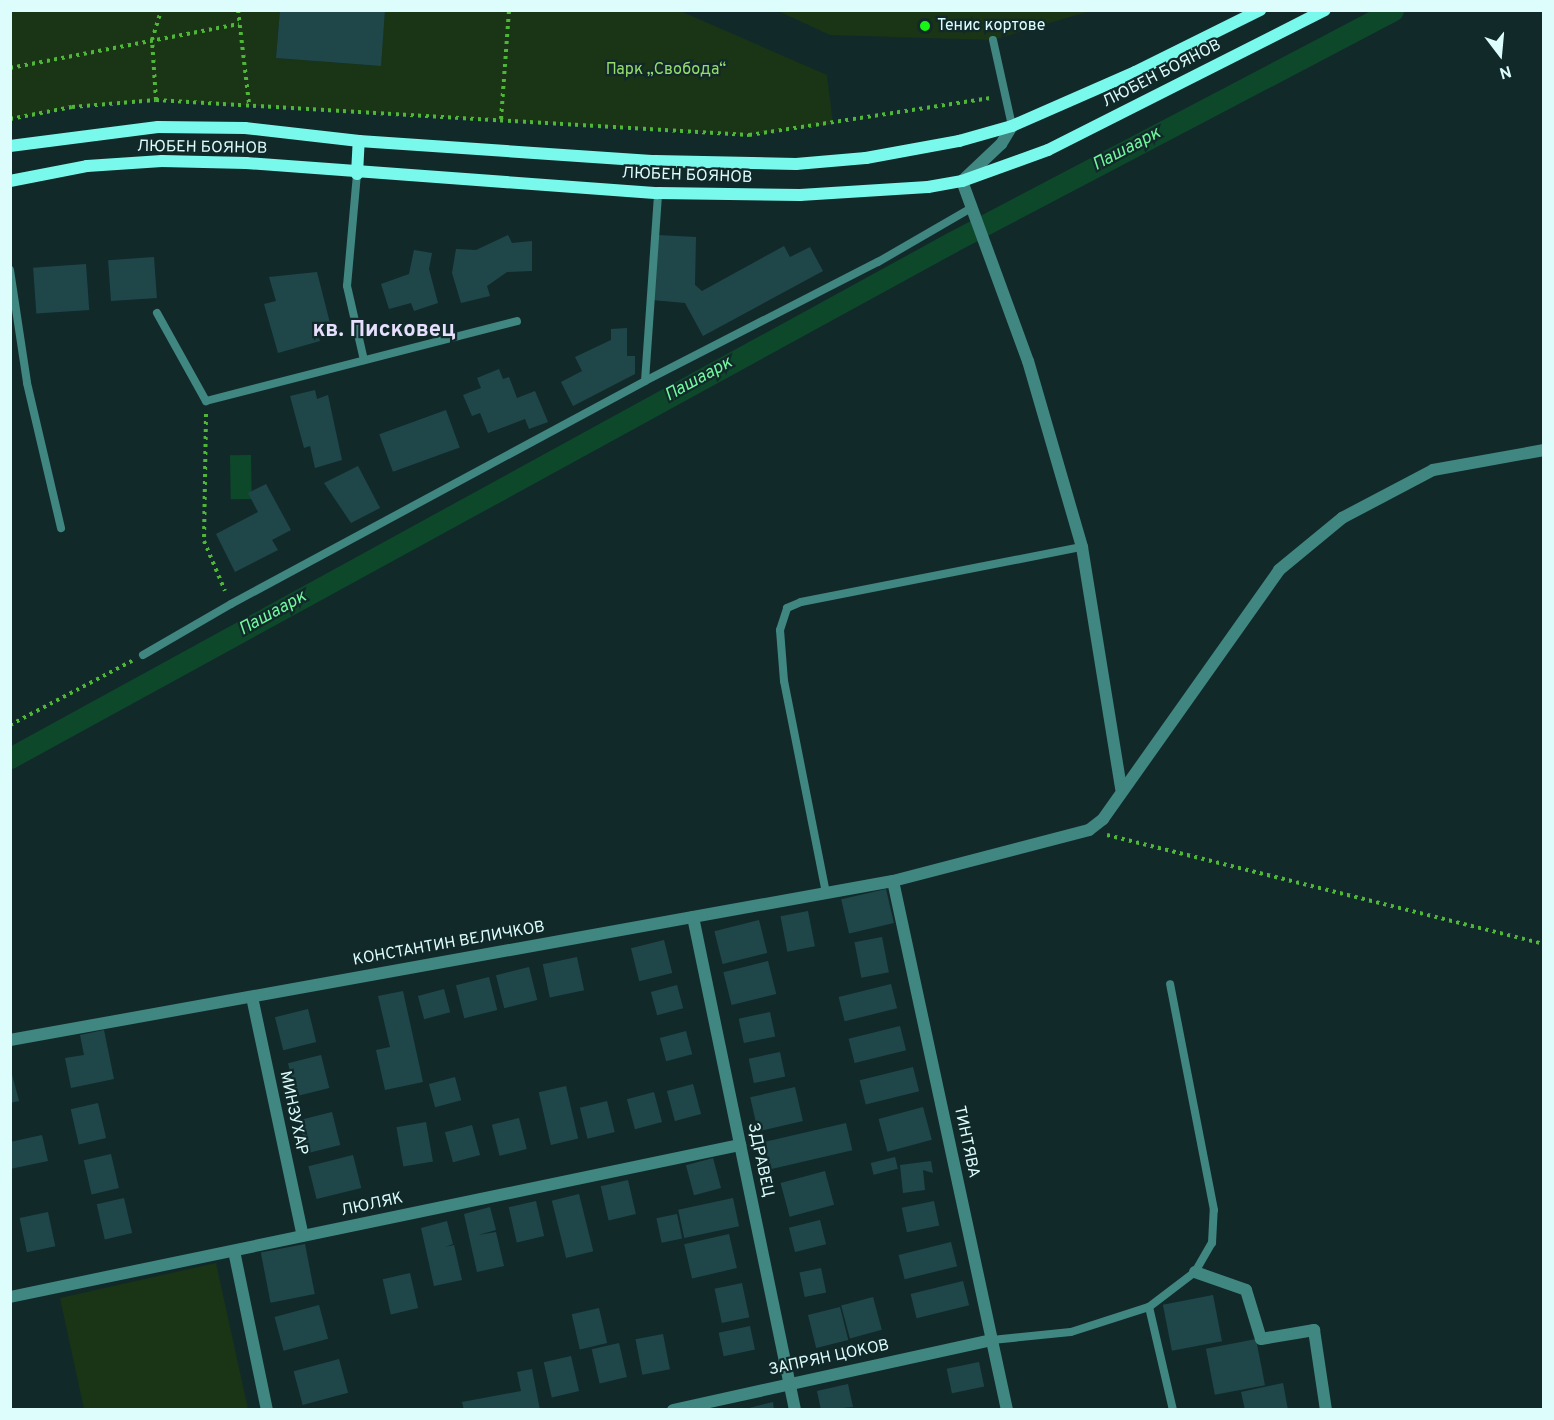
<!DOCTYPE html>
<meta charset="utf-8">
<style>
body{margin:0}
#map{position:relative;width:1554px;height:1420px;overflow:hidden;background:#12292a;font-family:Overpass,sans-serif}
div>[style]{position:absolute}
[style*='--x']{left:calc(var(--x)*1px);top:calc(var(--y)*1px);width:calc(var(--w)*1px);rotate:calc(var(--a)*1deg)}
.green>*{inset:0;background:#1a3416}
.water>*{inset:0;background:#0e482b;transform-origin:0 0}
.canal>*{height:21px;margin:-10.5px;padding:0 10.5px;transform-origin:10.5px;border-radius:10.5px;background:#0e482b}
.building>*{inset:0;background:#1f474a;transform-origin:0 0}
.path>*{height:4px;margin-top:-2px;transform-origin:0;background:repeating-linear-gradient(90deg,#4fb737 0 3px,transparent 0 7.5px)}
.lane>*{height:8px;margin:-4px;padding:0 4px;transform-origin:4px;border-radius:4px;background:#408781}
.street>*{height:12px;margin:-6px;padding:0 6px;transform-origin:6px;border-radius:6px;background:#408781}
.secondary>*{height:12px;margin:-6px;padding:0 6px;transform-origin:6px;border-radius:6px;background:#79f9ec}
.dots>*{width:16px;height:16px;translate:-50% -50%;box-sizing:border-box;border:3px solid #12292a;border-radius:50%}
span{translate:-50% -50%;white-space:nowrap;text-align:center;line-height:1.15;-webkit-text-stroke:4.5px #12292a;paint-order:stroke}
.poi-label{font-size:16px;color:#ddfdfd}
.left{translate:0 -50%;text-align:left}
.park-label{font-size:16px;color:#95dc6b}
.street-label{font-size:16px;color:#ddfdfd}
.water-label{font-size:18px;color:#70f89e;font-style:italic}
.district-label{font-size:22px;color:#e6dffd;font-weight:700}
.frame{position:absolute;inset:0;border:12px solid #ddfdfd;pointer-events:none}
.north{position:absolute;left:1470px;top:24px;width:60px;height:60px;-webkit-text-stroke:4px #12292a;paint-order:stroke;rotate:164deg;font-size:16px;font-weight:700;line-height:24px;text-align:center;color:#ddfdfd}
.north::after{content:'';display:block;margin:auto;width:21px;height:27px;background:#ddfdfd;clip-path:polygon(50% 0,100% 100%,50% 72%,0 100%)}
</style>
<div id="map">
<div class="green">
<div style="clip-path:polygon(678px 10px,827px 75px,833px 124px,749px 135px,156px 100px,72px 107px,11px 119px,11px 11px,280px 11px,276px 58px,380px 66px,385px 11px)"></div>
<div style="clip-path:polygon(778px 11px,1090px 11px,993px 40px,830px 35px)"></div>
<div style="clip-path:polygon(216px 1263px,248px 1409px,84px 1409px,60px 1298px)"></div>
</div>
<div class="water">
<div style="left:251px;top:455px;width:44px;height:21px;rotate:89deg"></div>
</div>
<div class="canal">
<div style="--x:10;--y:758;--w:1074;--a:-28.71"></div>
<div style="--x:952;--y:242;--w:498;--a:-27.7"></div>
</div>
<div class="building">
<div style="clip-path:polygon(280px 10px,385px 10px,381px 66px,276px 58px)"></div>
<div style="clip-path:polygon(508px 235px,512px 243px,532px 241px,532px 271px,507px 272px,487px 286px,490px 296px,461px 303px,452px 273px,456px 249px,476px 250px)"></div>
<div style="clip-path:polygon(657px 235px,696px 237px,695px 285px,702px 291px,784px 246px,790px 257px,810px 247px,823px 271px,703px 336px,685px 303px,652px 300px)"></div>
<div style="clip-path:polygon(414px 250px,432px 253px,429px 269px,438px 303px,414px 311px,411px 303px,389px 309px,381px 284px,409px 274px)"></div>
<div style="left:154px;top:257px;width:41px;height:46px;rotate:86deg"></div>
<div style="left:86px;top:264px;width:46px;height:53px;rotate:86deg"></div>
<div style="clip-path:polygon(317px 272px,331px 327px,317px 331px,320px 341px,278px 353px,264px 304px,276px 301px,269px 277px)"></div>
<div style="clip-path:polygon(627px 328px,627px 356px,635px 356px,635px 374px,573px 406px,561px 382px,582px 371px,575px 357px,611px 340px,611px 329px)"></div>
<div style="clip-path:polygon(499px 369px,503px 379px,509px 377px,517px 398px,535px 391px,548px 422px,529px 429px,525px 419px,488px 433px,480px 413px,472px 416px,463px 395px,481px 388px,477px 378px)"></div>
<div style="clip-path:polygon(315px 390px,317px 399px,328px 395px,342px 460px,315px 468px,310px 446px,304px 448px,290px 396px)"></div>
<div style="left:446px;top:410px;width:40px;height:71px;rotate:70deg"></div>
<div style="clip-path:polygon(358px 466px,380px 508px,351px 523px,324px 483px)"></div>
<div style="clip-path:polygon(266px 484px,291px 530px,272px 540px,278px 550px,235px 572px,216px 534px,258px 512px,248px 493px)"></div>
<div style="left:886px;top:889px;width:35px;height:46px;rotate:77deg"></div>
<div style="left:808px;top:911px;width:36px;height:28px;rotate:79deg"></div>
<div style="left:759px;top:920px;width:34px;height:46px;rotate:76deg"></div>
<div style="left:882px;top:937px;width:36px;height:28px;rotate:79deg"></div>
<div style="left:664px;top:940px;width:34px;height:34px;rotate:76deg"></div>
<div style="left:577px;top:957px;width:34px;height:35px;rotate:78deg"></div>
<div style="left:768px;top:961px;width:34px;height:46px;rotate:76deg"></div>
<div style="left:529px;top:967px;width:34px;height:34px;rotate:76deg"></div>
<div style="left:489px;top:977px;width:34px;height:34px;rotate:76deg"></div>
<div style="left:891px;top:984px;width:25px;height:54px;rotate:76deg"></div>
<div style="left:677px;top:985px;width:24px;height:27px;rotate:75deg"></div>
<div style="left:444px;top:989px;width:24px;height:27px;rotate:75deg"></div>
<div style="clip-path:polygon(403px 991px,423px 1082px,385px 1090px,376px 1050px,390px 1047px,378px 996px)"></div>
<div style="left:308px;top:1009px;width:34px;height:34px;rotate:76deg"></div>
<div style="left:770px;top:1012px;width:25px;height:32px;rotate:78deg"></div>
<div style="left:900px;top:1026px;width:25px;height:53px;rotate:76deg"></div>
<div style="clip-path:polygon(104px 1030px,114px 1079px,71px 1088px,65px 1058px,84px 1055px,80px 1035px)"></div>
<div style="left:686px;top:1031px;width:24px;height:27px;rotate:75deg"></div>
<div style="left:780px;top:1052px;width:25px;height:32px;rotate:78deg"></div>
<div style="left:321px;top:1055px;width:34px;height:34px;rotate:76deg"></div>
<div style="clip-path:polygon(10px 1067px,19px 1101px,10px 1103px)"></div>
<div style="left:913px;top:1067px;width:25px;height:55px;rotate:76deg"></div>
<div style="left:455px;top:1077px;width:24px;height:27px;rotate:75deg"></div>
<div style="left:693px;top:1084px;width:31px;height:27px;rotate:75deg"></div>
<div style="left:566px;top:1086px;width:54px;height:28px;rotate:77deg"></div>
<div style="left:795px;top:1087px;width:35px;height:46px;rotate:77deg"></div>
<div style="left:654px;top:1092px;width:31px;height:28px;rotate:75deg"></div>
<div style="left:607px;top:1101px;width:32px;height:28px;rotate:76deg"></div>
<div style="left:98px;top:1103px;width:36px;height:28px;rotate:77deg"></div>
<div style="left:923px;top:1107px;width:34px;height:46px;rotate:75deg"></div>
<div style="left:332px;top:1112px;width:34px;height:34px;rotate:76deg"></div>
<div style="left:519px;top:1118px;width:32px;height:28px;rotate:76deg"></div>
<div style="left:426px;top:1122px;width:40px;height:30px;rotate:80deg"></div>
<div style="left:846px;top:1123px;width:28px;height:84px;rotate:77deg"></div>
<div style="left:472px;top:1125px;width:31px;height:28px;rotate:75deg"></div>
<div style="clip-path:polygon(42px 1135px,48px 1161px,10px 1169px,10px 1142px)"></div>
<div style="left:111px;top:1154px;width:35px;height:28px;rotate:77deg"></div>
<div style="left:353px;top:1155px;width:34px;height:46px;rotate:76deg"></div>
<div style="left:895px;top:1157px;width:12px;height:25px;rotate:76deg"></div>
<div style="left:713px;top:1158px;width:31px;height:28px;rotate:75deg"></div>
<div style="clip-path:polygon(931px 1161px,933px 1173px,923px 1170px,925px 1190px,903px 1193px,900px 1165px)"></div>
<div style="left:825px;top:1171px;width:35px;height:46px;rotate:75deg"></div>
<div style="left:628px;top:1180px;width:35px;height:28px;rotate:77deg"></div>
<div style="left:579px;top:1194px;width:59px;height:28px;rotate:76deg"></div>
<div style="left:124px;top:1198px;width:36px;height:28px;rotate:77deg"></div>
<div style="left:733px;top:1198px;width:29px;height:56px;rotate:78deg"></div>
<div style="left:536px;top:1201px;width:36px;height:28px;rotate:77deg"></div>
<div style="left:934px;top:1201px;width:25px;height:33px;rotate:78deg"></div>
<div style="clip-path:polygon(490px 1207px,496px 1230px,478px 1235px,496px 1232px,504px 1266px,477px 1272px,464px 1214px)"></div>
<div style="left:48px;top:1212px;width:35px;height:29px;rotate:78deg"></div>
<div style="left:677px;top:1214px;width:25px;height:21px;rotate:78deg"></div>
<div style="left:820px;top:1220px;width:25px;height:32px;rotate:76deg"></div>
<div style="clip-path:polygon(447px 1221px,453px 1244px,445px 1247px,454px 1245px,462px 1280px,434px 1286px,421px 1228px)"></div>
<div style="left:729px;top:1234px;width:35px;height:46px;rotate:77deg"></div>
<div style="left:951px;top:1242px;width:25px;height:54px;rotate:76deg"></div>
<div style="left:305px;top:1244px;width:51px;height:45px;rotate:79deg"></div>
<div style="left:821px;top:1268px;width:25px;height:22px;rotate:78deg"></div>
<div style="left:410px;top:1273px;width:36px;height:28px;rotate:77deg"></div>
<div style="left:963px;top:1281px;width:25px;height:54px;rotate:76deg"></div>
<div style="left:742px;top:1283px;width:35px;height:28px;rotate:78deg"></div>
<div style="left:1213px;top:1295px;width:47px;height:51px;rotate:79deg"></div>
<div style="left:873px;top:1297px;width:34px;height:33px;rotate:75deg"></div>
<div style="left:319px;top:1305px;width:35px;height:46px;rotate:75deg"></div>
<div style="left:840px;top:1307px;width:34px;height:33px;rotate:76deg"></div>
<div style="left:599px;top:1308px;width:36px;height:28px;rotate:77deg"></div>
<div style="left:750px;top:1326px;width:24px;height:32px;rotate:78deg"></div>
<div style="left:663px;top:1334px;width:36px;height:28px;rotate:79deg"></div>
<div style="left:1256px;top:1339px;width:47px;height:51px;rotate:79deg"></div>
<div style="left:619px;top:1343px;width:35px;height:28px;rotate:77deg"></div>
<div style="left:571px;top:1356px;width:36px;height:28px;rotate:77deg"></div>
<div style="left:339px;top:1359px;width:35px;height:47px;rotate:75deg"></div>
<div style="left:979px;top:1362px;width:25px;height:33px;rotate:78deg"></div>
<div style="clip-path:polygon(532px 1369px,540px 1410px,464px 1410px,462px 1402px,521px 1391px,517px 1372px)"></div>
<div style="clip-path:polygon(1283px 1383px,1288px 1410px,1245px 1410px,1241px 1392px)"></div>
<div style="clip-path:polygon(848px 1384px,853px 1407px,821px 1410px,817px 1391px)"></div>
<div style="clip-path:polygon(773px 1402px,774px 1410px,745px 1410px,745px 1409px)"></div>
</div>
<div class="path">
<div style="--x:238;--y:10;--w:94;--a:83.3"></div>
<div style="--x:10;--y:68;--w:233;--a:-10.9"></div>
<div style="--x:156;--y:100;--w:60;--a:-93.8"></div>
<div style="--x:152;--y:40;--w:31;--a:-73"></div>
<div style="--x:10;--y:119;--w:63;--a:-11"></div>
<div style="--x:72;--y:107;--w:84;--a:-4.8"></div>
<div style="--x:156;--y:100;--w:594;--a:3.38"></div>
<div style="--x:749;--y:135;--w:246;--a:-8.7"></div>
<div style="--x:501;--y:119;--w:109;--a:-85.8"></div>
<div style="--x:206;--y:414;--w:127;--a:90.9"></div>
<div style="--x:204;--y:541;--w:54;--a:67.2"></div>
<div style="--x:10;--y:725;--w:138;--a:-27.7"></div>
<div style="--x:1107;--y:835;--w:450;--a:14"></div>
</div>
<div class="lane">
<div style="--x:993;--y:40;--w:88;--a:77.5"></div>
<div style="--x:357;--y:174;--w:112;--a:95.1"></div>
<div style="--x:347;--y:286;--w:76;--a:77.1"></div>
<div style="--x:10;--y:270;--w:114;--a:81.4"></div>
<div style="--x:27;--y:383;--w:149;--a:76.8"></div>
<div style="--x:157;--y:313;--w:101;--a:60.9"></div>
<div style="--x:206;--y:401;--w:321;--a:-14.4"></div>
<div style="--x:645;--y:381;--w:188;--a:-86"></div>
<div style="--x:143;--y:655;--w:102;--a:-30.1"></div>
<div style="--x:231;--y:604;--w:470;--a:-28.3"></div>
<div style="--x:645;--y:381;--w:262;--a:-27.1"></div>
<div style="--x:878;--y:262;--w:108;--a:-30.1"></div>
<div style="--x:826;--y:893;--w:216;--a:-101.2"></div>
<div style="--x:784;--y:681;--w:51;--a:-94.5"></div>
<div style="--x:780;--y:630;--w:23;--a:-72"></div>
<div style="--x:787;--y:608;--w:15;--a:-23"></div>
<div style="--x:801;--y:602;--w:286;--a:-11.1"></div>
<div style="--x:1149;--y:1307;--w:106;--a:76.9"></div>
<div style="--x:992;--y:1340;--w:79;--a:-5.8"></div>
<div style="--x:1071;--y:1332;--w:82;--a:-17.8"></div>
<div style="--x:1149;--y:1307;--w:58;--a:-37.3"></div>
<div style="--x:1195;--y:1272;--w:34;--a:-60"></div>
<div style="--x:1212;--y:1243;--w:33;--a:-87"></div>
<div style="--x:1214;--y:1210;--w:230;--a:-101"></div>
</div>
<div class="street">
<div style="--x:1012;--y:126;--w:21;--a:121"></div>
<div style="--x:1001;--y:144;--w:54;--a:136.5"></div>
<div style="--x:962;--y:181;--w:192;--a:69.9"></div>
<div style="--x:1028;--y:361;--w:194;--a:73.8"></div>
<div style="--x:1082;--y:547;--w:245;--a:80.8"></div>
<div style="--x:893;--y:881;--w:541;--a:77.84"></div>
<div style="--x:693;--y:917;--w:503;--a:78.31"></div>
<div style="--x:252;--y:997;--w:244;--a:78"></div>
<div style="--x:10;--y:1040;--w:897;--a:-10.21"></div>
<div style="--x:893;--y:881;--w:203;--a:-14.6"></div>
<div style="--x:1089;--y:830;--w:18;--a:-38"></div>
<div style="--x:1103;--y:819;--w:305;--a:-54.7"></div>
<div style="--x:1279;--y:570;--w:82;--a:-39.5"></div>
<div style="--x:1342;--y:518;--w:103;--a:-27.8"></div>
<div style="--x:1433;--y:470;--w:113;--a:-10.2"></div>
<div style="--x:234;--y:1251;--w:162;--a:78.3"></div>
<div style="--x:1195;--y:1272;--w:54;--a:19.4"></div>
<div style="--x:1246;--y:1290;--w:51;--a:73"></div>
<div style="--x:1261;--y:1339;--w:54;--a:-9.6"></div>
<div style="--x:1314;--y:1330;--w:81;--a:81.5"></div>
<div style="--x:10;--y:1297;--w:746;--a:-11.76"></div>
<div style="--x:673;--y:1410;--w:327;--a:-12.4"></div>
</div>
<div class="secondary">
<div style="--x:10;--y:146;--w:149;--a:-7.3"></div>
<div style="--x:158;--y:127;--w:87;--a:0.7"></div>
<div style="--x:245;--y:128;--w:115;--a:6.5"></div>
<div style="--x:359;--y:141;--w:297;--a:3.9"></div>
<div style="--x:655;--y:161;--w:141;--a:1.2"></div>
<div style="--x:796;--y:164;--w:70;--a:-4.9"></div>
<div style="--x:866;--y:158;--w:95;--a:-10.4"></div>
<div style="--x:959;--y:141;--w:55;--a:-15.8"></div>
<div style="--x:1012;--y:126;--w:134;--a:-23.7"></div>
<div style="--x:1135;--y:72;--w:140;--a:-26.4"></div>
<div style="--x:357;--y:174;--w:33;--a:-87"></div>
<div style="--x:10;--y:181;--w:78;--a:-11"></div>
<div style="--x:87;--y:166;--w:75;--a:-3.8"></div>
<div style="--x:162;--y:161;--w:84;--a:1.4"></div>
<div style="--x:246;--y:163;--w:413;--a:4.2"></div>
<div style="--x:658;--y:193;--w:142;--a:0.8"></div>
<div style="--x:800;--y:195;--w:128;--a:-3.6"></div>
<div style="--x:928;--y:187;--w:35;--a:-10"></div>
<div style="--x:962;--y:181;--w:91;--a:-19.8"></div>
<div style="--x:1048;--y:150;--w:310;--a:-26.8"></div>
</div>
<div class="dots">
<div style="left:925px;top:26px;background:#18f413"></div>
</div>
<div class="poi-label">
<span class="left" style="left:937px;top:26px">Тенис кортове</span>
</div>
<div class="park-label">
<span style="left:666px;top:70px">Парк „Свобода“</span>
</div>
<div class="street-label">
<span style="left:1162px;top:74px;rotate:-27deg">ЛЮБЕН БОЯНОВ</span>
<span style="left:202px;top:148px;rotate:1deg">ЛЮБЕН БОЯНОВ</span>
<span style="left:687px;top:176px;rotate:2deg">ЛЮБЕН БОЯНОВ</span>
<span style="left:449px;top:944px;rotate:-10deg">КОНСТАНТИН ВЕЛИЧКОВ</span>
<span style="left:293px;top:1113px;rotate:78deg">МИНЗУХАР</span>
<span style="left:966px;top:1142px;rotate:78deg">ТИНТЯВА</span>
<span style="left:760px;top:1160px;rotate:78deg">ЗДРАВЕЦ</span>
<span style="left:372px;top:1205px;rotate:-12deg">ЛЮЛЯК</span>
<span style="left:829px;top:1358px;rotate:-12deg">ЗАПРЯН ЦОКОВ</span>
</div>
<div class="water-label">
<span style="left:1127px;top:150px;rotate:-28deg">Пашаарк</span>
<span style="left:699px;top:380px;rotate:-29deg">Пашаарк</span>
<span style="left:273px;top:614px;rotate:-29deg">Пашаарк</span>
</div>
<div class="district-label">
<span style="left:384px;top:331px">кв. Писковец</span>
</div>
<div class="frame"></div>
<div class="north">N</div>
</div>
